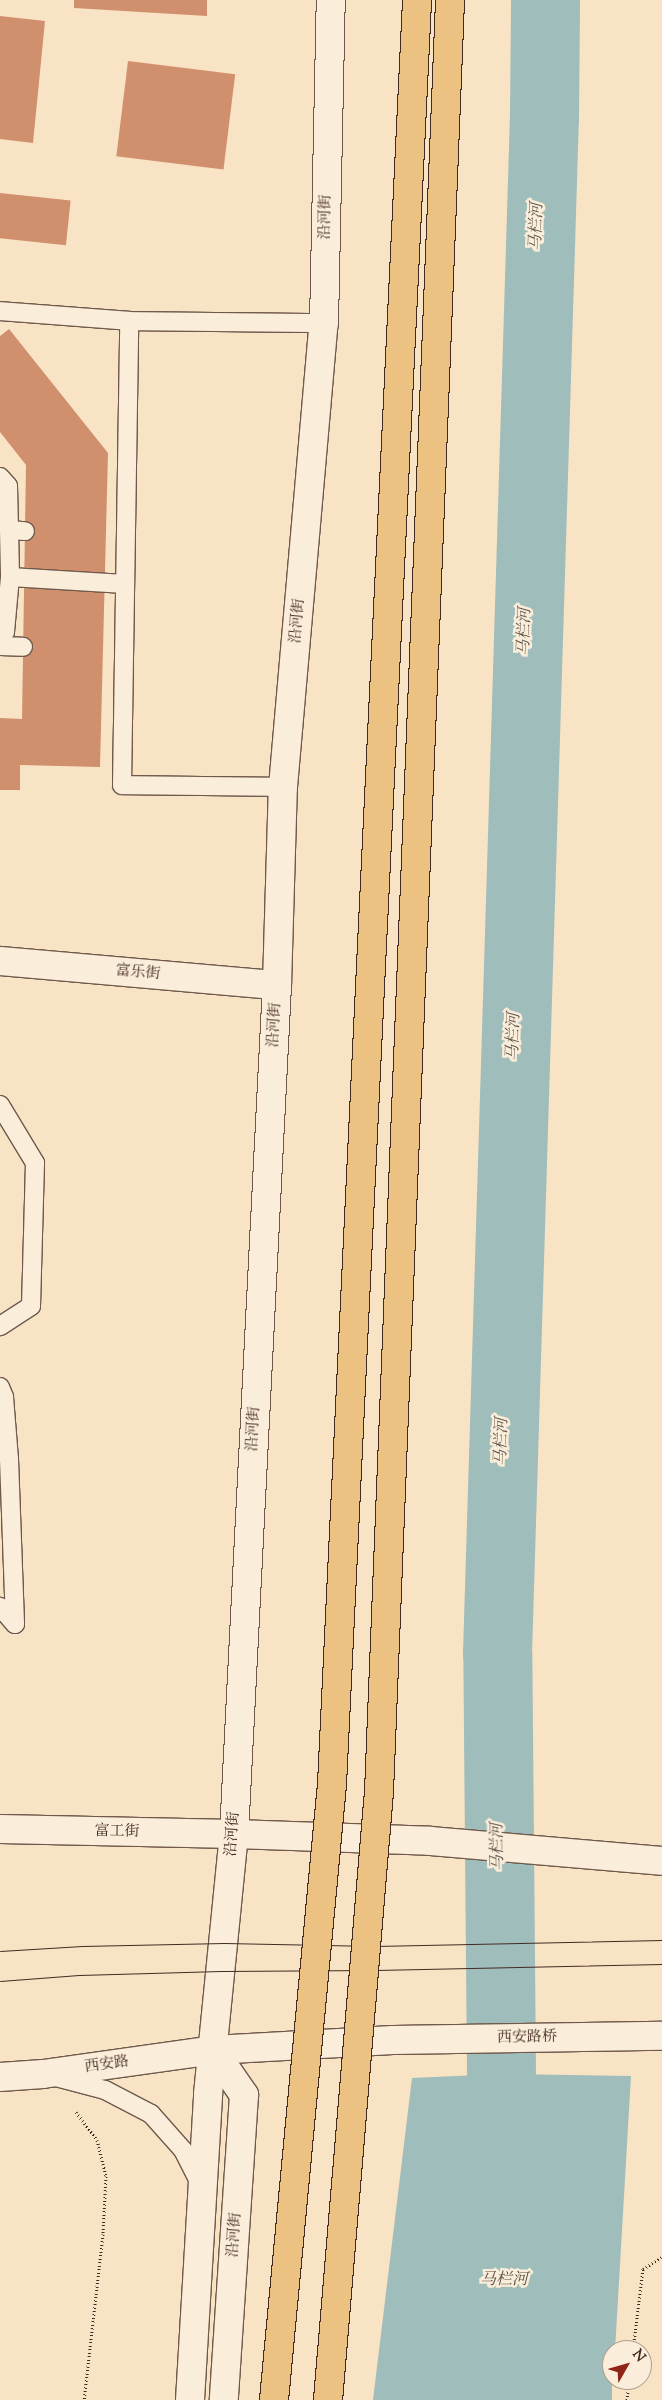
<!DOCTYPE html>
<meta charset="utf-8">
<style>
body{margin:0}
#map{position:relative;width:662px;height:2400px;overflow:hidden;background:#f8e3c5;font-family:"Sorts Mill Goudy","Noto Serif SC",serif}
div>[style]{position:absolute}
[style*='--x']{left:calc(var(--x)*1px);top:calc(var(--y)*1px);width:calc(var(--w)*1px);rotate:calc(var(--a)*1deg)}
.water>*{inset:0;background:#9fbdbb}
.river>*{height:69px;margin:-34.5px;padding:0 34.5px;transform-origin:34.5px;border-radius:34.5px;background:#9fbdbb}
.building>*{inset:0;background:#d1906d;transform-origin:0 0}
.path>*{height:3px;margin-top:-1.5px;transform-origin:0;background:repeating-linear-gradient(90deg,#432b23 0 1px,transparent 0 3.5px)}
.roads{filter:drop-shadow(1px 0 #70594c) drop-shadow(-1px 0 #70594c) drop-shadow(0 1px #70594c) drop-shadow(0 -1px #70594c)}
.service>*{height:18px;margin:-9px;padding:0 9px;transform-origin:9px;border-radius:9px;background:#faedd9}
.minor>*{height:28px;margin:-14px;padding:0 14px;transform-origin:14px;border-radius:14px;background:#faedd9}
.tertiary>*{height:28px;margin:-14px;padding:0 14px;transform-origin:14px;border-radius:14px;background:#faedd9}
.secondary>*{height:28px;margin:-14px;padding:0 14px;transform-origin:14px;border-radius:14px;background:#faedd9}
.tram>*{height:1px;margin:-0.5px;padding:0 0.5px;transform-origin:0.5px;border-radius:0.5px;background:#432b23}
.bridges{filter:drop-shadow(1px 0 #432b23) drop-shadow(-1px 0 #432b23) drop-shadow(0 1px #432b23) drop-shadow(0 -1px #432b23)}
.trunk-bridge>*{height:28px;margin:-14px;padding:0 14px;transform-origin:14px;border-radius:14px;background:#ecc282}
span{translate:-50% -50%;white-space:nowrap;text-align:center;line-height:1.15;-webkit-text-stroke:5px #faedd9;paint-order:stroke}
.street-label{font-size:15px;color:#432b23}
.water-label{font-size:16px;color:#5a5049;font-style:italic}
.north{position:absolute;left:602px;top:2340px;width:50px;height:50px;box-sizing:border-box;background:#faedd9;border:1px solid #b19f90;border-radius:50%;rotate:52deg;font-size:14px;font-weight:700;line-height:20px;text-align:center;color:#432b23}
.north::after{content:'';display:block;margin:auto;width:18px;height:22px;background:#8f2418;clip-path:polygon(50% 0,100% 100%,50% 72%,0 100%)}
</style>
<div id="map">
<div class="water">
<div style="clip-path:polygon(501px 2074px,631px 2076px,615px 2350px,612px 2350px,612px 2400px,373px 2400px,412px 2078px)"></div>
</div>
<div class="river">
<div style="--x:501;--y:2074;--w:421;--a:-90.5"></div>
<div style="--x:497;--y:1653;--w:1536;--a:-88.25"></div>
<div style="--x:544;--y:118;--w:118;--a:-89.5"></div>
</div>
<div class="building">
<div style="clip-path:polygon(74px 0,207px 0,207px 16px,74px 8px)"></div>
<div style="clip-path:polygon(0 16px,45px 21px,33px 143px,0 139px)"></div>
<div style="left:128px;top:61px;width:108px;height:96px;rotate:7deg"></div>
<div style="left:0;top:193px;width:71px;height:45px;rotate:6deg"></div>
<div style="clip-path:polygon(9px 329px,108px 453px,100px 767px,20px 765px,20px 790px,0 790px,0 718px,22px 719px,26px 465px,0 432px,0 336px)"></div>
</div>
<div class="path">
<div style="--x:76;--y:2112;--w:35;--a:53"></div>
<div style="--x:97;--y:2140;--w:37;--a:76"></div>
<div style="--x:106;--y:2176;--w:58;--a:93"></div>
<div style="--x:103;--y:2234;--w:167;--a:96.5"></div>
<div style="--x:633;--y:2350;--w:82;--a:-83"></div>
<div style="--x:643;--y:2269;--w:22;--a:-32"></div>
<div style="--x:627;--y:2400;--w:20;--a:-84"></div>
</div>
<div class="roads">
<div class="service">
<div style="--x:0;--y:311;--w:129;--a:4.4"></div>
<div style="--x:0;--y:477;--w:12;--a:48"></div>
<div style="--x:8;--y:486;--w:91;--a:88.7"></div>
<div style="--x:10;--y:577;--w:55;--a:95.2"></div>
<div style="--x:5;--y:632;--w:7;--a:135"></div>
<div style="--x:9;--y:530;--w:16;--a:4"></div>
<div style="--x:10;--y:577;--w:115;--a:3.5"></div>
<div style="--x:0;--y:646;--w:23;--a:2"></div>
<div style="--x:283;--y:787;--w:161;--a:-179.3"></div>
<div style="--x:122;--y:785;--w:464;--a:-89.1"></div>
<div style="--x:129;--y:321;--w:195;--a:0.6"></div>
<div style="--x:0;--y:1105;--w:68;--a:58.9"></div>
<div style="--x:35;--y:1163;--w:143;--a:91.6"></div>
<div style="--x:31;--y:1306;--w:37;--a:147"></div>
<div style="--x:0;--y:1387;--w:11;--a:68"></div>
<div style="--x:4;--y:1397;--w:62;--a:85.4"></div>
<div style="--x:9;--y:1459;--w:165;--a:87.9"></div>
<div style="--x:15;--y:1624;--w:23;--a:-131"></div>
<div style="--x:56;--y:2077;--w:51;--a:14.9"></div>
<div style="--x:105;--y:2090;--w:52;--a:27.6"></div>
<div style="--x:151;--y:2114;--w:48;--a:48.4"></div>
<div style="--x:183;--y:2150;--w:38;--a:63"></div>
</div>
<div class="minor">
<div style="--x:0;--y:961;--w:278;--a:5"></div>
<div style="--x:0;--y:1829;--w:234;--a:1.2"></div>
<div style="--x:0;--y:2077;--w:43;--a:-4"></div>
<div style="--x:43;--y:2074;--w:172;--a:-8"></div>
</div>
<div class="tertiary">
<div style="--x:234;--y:1834;--w:196;--a:2"></div>
<div style="--x:430;--y:1841;--w:233;--a:4.9"></div>
<div style="--x:213;--y:2050;--w:180;--a:-3.2"></div>
<div style="--x:393;--y:2040;--w:269;--a:-0.9"></div>
</div>
<div class="secondary">
<div style="--x:213;--y:2050;--w:55;--a:55.4"></div>
<div style="--x:244;--y:2095;--w:306;--a:93.8"></div>
<div style="--x:190;--y:2400;--w:307;--a:-86.6"></div>
<div style="--x:208;--y:2094;--w:261;--a:-84.3"></div>
<div style="--x:234;--y:1834;--w:850;--a:-87.1"></div>
<div style="--x:277;--y:985;--w:198;--a:-88.3"></div>
<div style="--x:283;--y:787;--w:466;--a:-85"></div>
<div style="--x:324;--y:323;--w:323;--a:-88.8"></div>
</div>
</div>
<div class="tram">
<div style="--x:0;--y:1951;--w:82;--a:-3.5"></div>
<div style="--x:82;--y:1946;--w:142;--a:-1.2"></div>
<div style="--x:224;--y:1943;--w:151;--a:1.1"></div>
<div style="--x:375;--y:1946;--w:287;--a:-1.2"></div>
<div style="--x:0;--y:1981;--w:79;--a:-4.3"></div>
<div style="--x:79;--y:1975;--w:142;--a:-1.6"></div>
<div style="--x:221;--y:1971;--w:155;--a:-0.4"></div>
<div style="--x:376;--y:1970;--w:286;--a:-1.2"></div>
</div>
<div class="bridges">
<div class="trunk-bridge">
<div style="--x:274;--y:2400;--w:619;--a:-84.62"></div>
<div style="--x:332;--y:1784;--w:1786;--a:-87.27"></div>
<div style="--x:328;--y:2400;--w:610;--a:-85.21"></div>
<div style="--x:379;--y:1792;--w:1793;--a:-87.73"></div>
</div>
</div>
<div class="street-label">
<span style="left:326px;top:217px;rotate:-89deg">沿河街</span>
<span style="left:298px;top:621px;rotate:-85deg">沿河街</span>
<span style="left:138px;top:973px;rotate:5deg">富乐街</span>
<span style="left:275px;top:1025px;rotate:-87deg">沿河街</span>
<span style="left:254px;top:1429px;rotate:-87deg">沿河街</span>
<span style="left:117px;top:1832px;rotate:1deg">富工街</span>
<span style="left:233px;top:1834px;rotate:-86deg">沿河街</span>
<span style="left:527px;top:2038px;rotate:-1deg">西安路桥</span>
<span style="left:107px;top:2065px;rotate:-8deg">西安路</span>
<span style="left:235px;top:2235px;rotate:-86deg">沿河街</span>
</div>
<div class="water-label">
<span style="left:538px;top:227px;rotate:-88deg">马栏河</span>
<span style="left:526px;top:632px;rotate:-88deg">马栏河</span>
<span style="left:515px;top:1037px;rotate:-88deg">马栏河</span>
<span style="left:503px;top:1442px;rotate:-88deg">马栏河</span>
<span style="left:499px;top:1847px;rotate:-91deg">马栏河</span>
<span style="left:504px;top:2281px">马栏河</span>
</div>
<div class="north">N</div>
</div>
